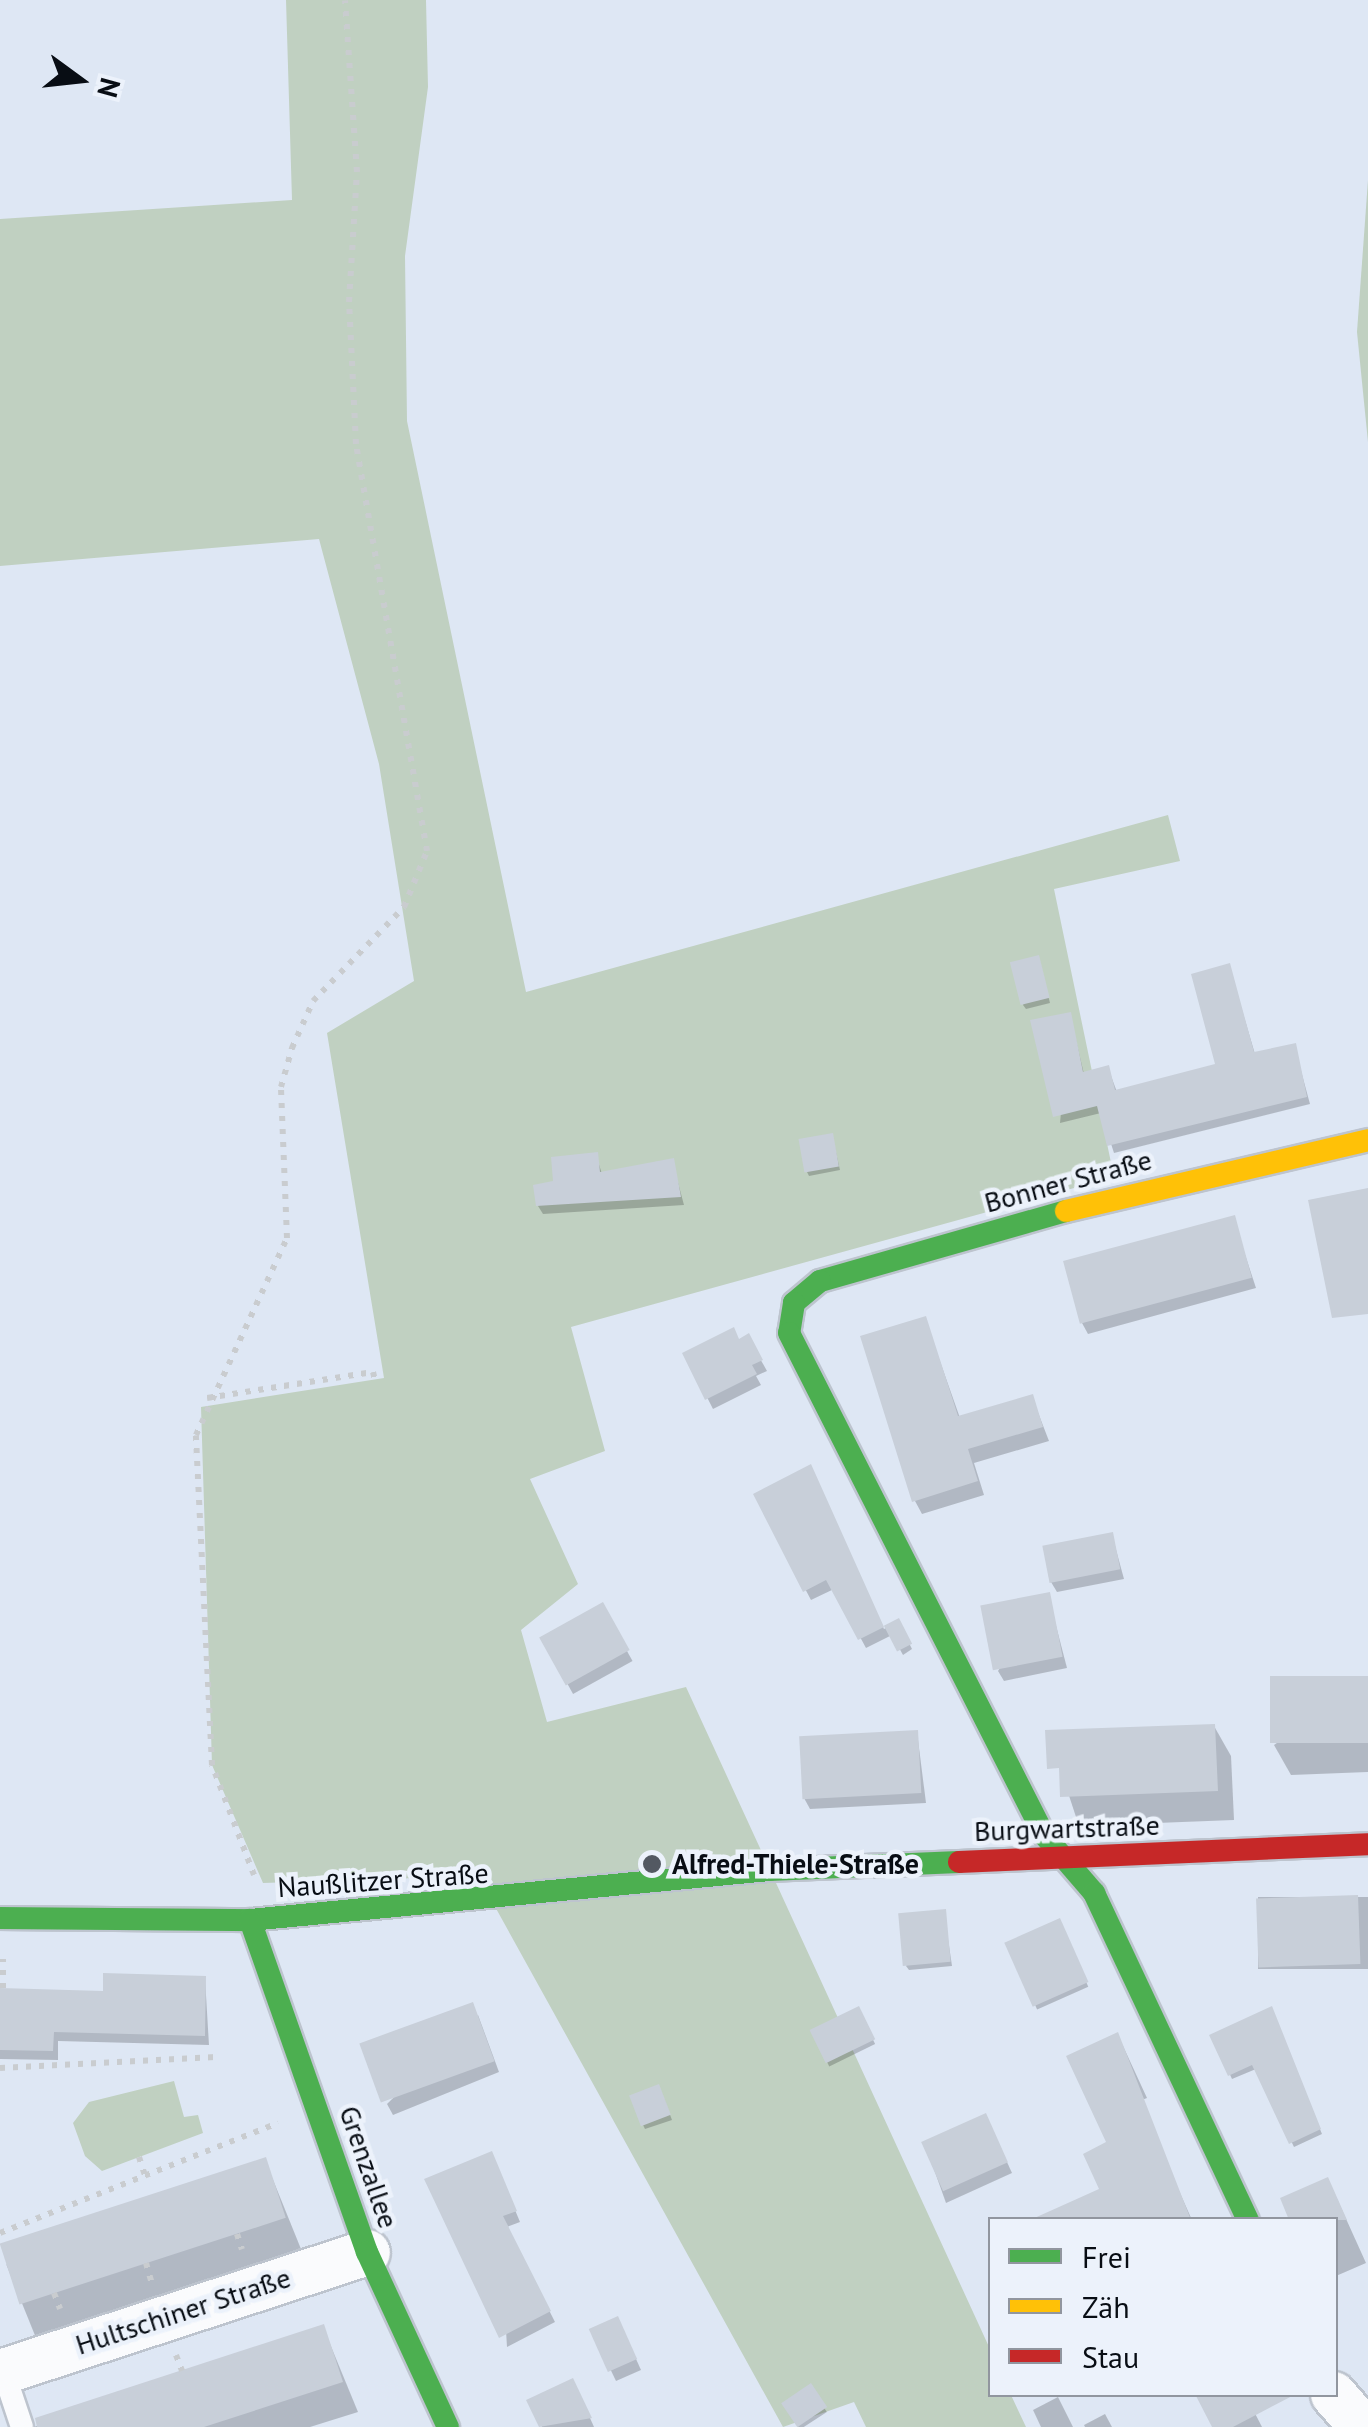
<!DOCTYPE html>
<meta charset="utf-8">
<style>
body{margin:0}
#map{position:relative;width:1368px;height:2427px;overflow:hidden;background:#dee7f4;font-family:"PT Sans",sans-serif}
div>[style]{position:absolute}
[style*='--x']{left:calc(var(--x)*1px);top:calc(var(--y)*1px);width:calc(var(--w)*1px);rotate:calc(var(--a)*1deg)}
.green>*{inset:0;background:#c0d0c1}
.shadow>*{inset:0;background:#0003;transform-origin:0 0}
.building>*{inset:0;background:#c8cfd9;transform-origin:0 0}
.path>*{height:6px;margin-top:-3px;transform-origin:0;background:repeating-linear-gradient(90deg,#c9cccf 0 5px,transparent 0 13px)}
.roads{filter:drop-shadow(2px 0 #bdc4ce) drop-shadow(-2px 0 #bdc4ce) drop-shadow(0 2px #bdc4ce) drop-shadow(0 -2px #bdc4ce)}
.lane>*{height:22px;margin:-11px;padding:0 11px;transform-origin:11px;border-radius:11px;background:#fafbfd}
.street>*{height:45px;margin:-22.5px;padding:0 22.5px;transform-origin:22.5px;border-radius:22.5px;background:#fafbfd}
.fast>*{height:22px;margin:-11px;padding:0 11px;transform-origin:11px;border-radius:11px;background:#4caf50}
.slow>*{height:22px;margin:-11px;padding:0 11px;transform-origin:11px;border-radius:11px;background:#ffc107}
.jam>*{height:22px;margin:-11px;padding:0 11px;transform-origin:11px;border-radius:11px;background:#c62828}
.dots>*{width:28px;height:28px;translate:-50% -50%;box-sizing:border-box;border:5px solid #ecf2fb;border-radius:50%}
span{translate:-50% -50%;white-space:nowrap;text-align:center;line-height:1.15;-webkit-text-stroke:9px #ecf2fb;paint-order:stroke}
.street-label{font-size:28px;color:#080d14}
.poi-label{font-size:28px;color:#080d14;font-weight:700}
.left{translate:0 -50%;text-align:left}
.legend{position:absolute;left:988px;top:2217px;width:350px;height:180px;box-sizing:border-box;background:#ecf2fb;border:2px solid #91969f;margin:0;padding:12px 18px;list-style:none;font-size:30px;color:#080d14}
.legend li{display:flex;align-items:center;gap:20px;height:50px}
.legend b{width:50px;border:2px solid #91969f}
.north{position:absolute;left:30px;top:30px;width:100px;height:100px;-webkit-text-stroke:8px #ecf2fb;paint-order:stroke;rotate:105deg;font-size:28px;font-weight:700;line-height:40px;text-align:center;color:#080d14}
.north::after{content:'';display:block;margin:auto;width:35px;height:45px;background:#080d14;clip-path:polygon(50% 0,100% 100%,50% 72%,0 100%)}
</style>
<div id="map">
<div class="green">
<div style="clip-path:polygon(286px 0,426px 0,428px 87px,405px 256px,407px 421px,526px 992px,1168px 815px,1180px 861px,1054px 889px,1114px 1177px,571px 1327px,605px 1451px,530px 1479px,578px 1584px,521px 1630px,547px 1722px,686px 1687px,990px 2349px,991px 2394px,1011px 2395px,1026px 2427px,866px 2427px,854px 2402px,783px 2427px,478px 1876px,263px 1883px,212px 1765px,201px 1407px,384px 1378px,327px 1033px,414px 981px,379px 764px,319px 539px,0 566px,0 219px,292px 200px)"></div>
<div style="clip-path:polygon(1368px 180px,1368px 442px,1357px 332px)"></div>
<div style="clip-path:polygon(174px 2081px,184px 2117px,198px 2115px,203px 2133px,102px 2171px,85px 2156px,73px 2123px,89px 2102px)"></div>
</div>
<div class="shadow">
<div style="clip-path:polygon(1040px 962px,1050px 1003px,1026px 1009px,1023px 1005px)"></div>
<div style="clip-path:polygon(1229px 966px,1255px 1054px,1294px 1045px,1310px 1104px,1114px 1153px,1101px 1113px,1060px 1123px,1070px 1015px,1084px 1074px,1108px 1068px,1117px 1092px,1219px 1066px)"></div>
<div style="clip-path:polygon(832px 1135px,840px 1170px,809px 1176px,807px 1172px)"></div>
<div style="clip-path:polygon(596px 1155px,602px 1174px,672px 1160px,684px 1205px,543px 1214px,538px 1206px,556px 1183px)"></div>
<div style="clip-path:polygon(1233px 1218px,1256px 1288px,1088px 1334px,1082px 1323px)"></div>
<div style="clip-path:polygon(925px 1319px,960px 1418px,1032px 1397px,1049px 1441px,974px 1463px,984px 1495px,922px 1514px,915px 1501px)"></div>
<div style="clip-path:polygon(748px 1337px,767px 1371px,756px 1376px,761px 1385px,713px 1409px,685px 1354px)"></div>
<div style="clip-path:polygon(815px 1477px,884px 1629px,898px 1621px,912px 1649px,903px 1655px,892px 1635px,866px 1648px,834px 1589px,811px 1600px,756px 1496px)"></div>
<div style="clip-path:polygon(1112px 1535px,1124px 1579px,1057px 1592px,1051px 1582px)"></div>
<div style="clip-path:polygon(1048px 1595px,1067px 1668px,1004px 1681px,998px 1671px)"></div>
<div style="left:602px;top:1606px;width:63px;height:68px;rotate:61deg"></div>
<div style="clip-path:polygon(1368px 1679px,1368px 1772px,1291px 1775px,1274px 1745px)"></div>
<div style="clip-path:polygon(1214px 1726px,1231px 1756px,1234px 1820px,1079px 1826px,1048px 1732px)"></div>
<div style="clip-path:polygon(917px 1732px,926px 1803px,810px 1809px,804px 1798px)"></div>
<div style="left:1368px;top:1897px;width:72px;height:110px;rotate:90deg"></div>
<div style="clip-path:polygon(944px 1912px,952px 1966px,909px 1970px,906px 1966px)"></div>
<div style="left:1059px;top:1921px;width:72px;height:56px;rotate:66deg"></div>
<div style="clip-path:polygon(205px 1978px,209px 2045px,58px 2041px,58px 2060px,0 2059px,0 1991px,105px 1993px)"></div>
<div style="left:858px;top:2009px;width:39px;height:51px;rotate:64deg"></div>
<div style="clip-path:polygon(1273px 2014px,1322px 2134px,1294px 2147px,1256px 2069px,1232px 2079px,1212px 2036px)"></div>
<div style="clip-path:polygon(478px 2015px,499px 2072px,393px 2115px,387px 2104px)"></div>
<div style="clip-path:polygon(1123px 2046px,1147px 2098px,1139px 2101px,1192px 2220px,1141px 2220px,1109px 2144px)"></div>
<div style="clip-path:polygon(661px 2091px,672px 2120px,645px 2129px,643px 2125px)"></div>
<div style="clip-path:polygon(991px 2127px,1012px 2173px,946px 2203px,925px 2144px)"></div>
<div style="left:265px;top:2160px;width:95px;height:279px;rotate:68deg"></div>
<div style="clip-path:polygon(496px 2164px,520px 2222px,507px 2227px,555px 2322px,507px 2347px)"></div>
<div style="clip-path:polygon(1333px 2190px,1366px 2263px,1336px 2276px,1336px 2220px)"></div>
<div style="clip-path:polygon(323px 2327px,358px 2412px,310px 2427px,34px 2427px)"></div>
<div style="clip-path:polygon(623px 2330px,641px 2370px,616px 2381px,592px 2331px)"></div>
<div style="left:810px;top:2386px;width:31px;height:32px;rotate:57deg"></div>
<div style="clip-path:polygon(578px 2391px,594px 2427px,542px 2427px,530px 2401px)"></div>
<div style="clip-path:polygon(1195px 2394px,1245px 2394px,1262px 2427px,1223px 2427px)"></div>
<div style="clip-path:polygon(1058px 2397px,1073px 2427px,1041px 2427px,1033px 2410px)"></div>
<div style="clip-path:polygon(1105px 2414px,1112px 2427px,1085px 2427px,1084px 2425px)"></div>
</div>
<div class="building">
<div style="left:1039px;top:955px;width:44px;height:30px;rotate:76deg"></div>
<div style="clip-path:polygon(1230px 963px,1254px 1052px,1296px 1043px,1307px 1097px,1107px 1146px,1097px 1106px,1053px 1117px,1030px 1020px,1071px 1012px,1083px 1072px,1109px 1065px,1115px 1090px,1215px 1064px,1191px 974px)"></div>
<div style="left:833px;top:1133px;width:34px;height:35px;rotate:80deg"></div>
<div style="clip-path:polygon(598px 1152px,600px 1172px,674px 1158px,681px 1197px,536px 1206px,533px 1185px,553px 1181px,551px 1157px)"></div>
<div style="clip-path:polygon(1368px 1188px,1368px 1314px,1332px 1318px,1308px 1200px)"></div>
<div style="left:1235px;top:1215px;width:65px;height:178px;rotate:75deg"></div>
<div style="clip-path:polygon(926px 1316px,958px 1416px,1033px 1394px,1043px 1427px,968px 1449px,978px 1481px,912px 1502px,860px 1336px)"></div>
<div style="clip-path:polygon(734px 1327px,739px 1339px,749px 1333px,763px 1360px,752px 1365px,757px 1374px,705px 1400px,682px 1353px)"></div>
<div style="clip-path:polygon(811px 1464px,884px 1627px,858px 1640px,826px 1580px,803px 1592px,753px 1494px)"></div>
<div style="left:1113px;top:1532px;width:38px;height:72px;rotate:79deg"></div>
<div style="left:1050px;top:1592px;width:66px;height:71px;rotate:79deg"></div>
<div style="left:603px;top:1602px;width:55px;height:73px;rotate:61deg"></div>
<div style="left:899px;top:1618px;width:29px;height:17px;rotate:63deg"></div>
<div style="left:1368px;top:1676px;width:67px;height:98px;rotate:90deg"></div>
<div style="clip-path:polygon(1215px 1724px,1218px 1791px,1060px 1797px,1059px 1768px,1047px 1769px,1045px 1730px)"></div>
<div style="left:918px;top:1730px;width:63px;height:119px;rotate:87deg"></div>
<div style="left:1358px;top:1895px;width:69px;height:102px;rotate:88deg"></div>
<div style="left:946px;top:1909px;width:53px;height:48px;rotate:85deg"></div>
<div style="left:1060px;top:1918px;width:70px;height:61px;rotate:66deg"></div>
<div style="clip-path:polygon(103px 1973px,206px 1976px,205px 2036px,54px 2032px,53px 2051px,0 2050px,0 1988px,103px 1991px)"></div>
<div style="left:473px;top:2002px;width:63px;height:121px;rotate:70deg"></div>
<div style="left:859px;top:2006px;width:37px;height:55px;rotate:64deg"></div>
<div style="clip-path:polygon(1272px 2006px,1321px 2129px,1289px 2144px,1252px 2065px,1228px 2076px,1209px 2035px)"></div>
<div style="clip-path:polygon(1118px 2032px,1191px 2220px,1030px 2220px,1099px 2189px,1083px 2154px,1106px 2142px,1066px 2056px)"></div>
<div style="left:659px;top:2084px;width:33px;height:32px;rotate:69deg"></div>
<div style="left:986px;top:2113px;width:54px;height:71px;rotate:66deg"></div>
<div style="clip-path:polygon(492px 2151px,517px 2211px,503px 2216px,551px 2311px,499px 2338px,424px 2179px)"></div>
<div style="left:266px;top:2157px;width:64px;height:280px;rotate:72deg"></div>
<div style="clip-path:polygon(1328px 2177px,1347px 2220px,1289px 2220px,1280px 2198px)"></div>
<div style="left:618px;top:2316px;width:47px;height:32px;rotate:66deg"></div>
<div style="clip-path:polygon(324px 2324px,343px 2382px,204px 2427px,37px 2427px,35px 2418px)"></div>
<div style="clip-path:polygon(573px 2378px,592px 2418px,539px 2427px,526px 2400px)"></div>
<div style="left:811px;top:2383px;width:29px;height:36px;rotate:56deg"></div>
<div style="clip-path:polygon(1195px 2394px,1296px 2394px,1233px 2427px,1212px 2427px)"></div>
</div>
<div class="path">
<div style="--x:207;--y:1398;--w:168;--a:-8.9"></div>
<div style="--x:373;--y:1372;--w:8;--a:76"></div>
<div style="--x:254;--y:1875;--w:118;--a:-110.9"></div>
<div style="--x:212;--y:1765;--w:330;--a:-92.8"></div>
<div style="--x:196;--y:1435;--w:217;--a:-65.2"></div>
<div style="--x:287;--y:1238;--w:151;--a:-92.3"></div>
<div style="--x:281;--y:1087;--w:41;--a:-74.2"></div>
<div style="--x:292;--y:1048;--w:51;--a:-65.9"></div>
<div style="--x:313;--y:1001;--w:131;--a:-45.9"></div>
<div style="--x:404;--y:907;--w:61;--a:-67.7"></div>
<div style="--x:427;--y:851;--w:413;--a:-99.9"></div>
<div style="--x:356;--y:444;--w:142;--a:-92.8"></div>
<div style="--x:349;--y:302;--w:130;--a:-86.5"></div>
<div style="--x:357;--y:172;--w:172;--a:-94"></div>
<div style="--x:3;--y:1988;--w:29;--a:-90"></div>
<div style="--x:0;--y:2068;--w:216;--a:-2.9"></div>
<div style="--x:139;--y:2157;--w:19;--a:72"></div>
<div style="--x:0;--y:2233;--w:299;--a:-21.6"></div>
<div style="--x:237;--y:2234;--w:16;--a:72"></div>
<div style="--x:146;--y:2263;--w:19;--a:74"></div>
<div style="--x:54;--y:2293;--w:17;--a:69"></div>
<div style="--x:176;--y:2355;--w:17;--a:69"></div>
</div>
<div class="roads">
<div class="lane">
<div style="--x:1;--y:2364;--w:66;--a:71.6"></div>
</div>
<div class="street">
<div style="--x:0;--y:2372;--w:386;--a:-18.1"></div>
<div style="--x:1333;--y:2394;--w:44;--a:48.7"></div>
</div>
<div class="fast">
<div style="--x:1066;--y:1211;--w:256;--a:164.1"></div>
<div style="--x:820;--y:1281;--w:34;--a:140"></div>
<div style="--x:794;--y:1303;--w:30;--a:99"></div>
<div style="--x:789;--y:1333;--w:563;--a:63.07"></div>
<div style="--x:1044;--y:1835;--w:77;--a:49.2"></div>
<div style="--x:1094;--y:1893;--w:361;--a:64.8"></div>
<div style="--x:0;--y:1918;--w:250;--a:0.5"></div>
<div style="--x:250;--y:1920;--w:521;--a:-5.5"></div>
<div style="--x:769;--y:1870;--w:190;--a:-2.4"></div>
<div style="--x:250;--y:1920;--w:352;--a:70.6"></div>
<div style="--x:367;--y:2252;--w:193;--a:65.2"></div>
</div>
<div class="slow">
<div style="--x:1066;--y:1211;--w:310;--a:-13.2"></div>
</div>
<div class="jam">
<div style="--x:959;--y:1862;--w:409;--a:-2.5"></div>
</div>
</div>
<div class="dots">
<div style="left:652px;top:1864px;background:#535962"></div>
</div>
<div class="street-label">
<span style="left:1068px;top:1181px;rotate:-15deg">Bonner Straße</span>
<span style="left:1067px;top:1828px;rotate:-2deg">Burgwartstraße</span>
<span style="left:383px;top:1880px;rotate:-4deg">Naußlitzer Straße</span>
<span style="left:369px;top:2167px;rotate:71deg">Grenzallee</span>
<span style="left:183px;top:2311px;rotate:-18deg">Hultschiner Straße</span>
</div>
<div class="poi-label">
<span class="left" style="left:672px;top:1864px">Alfred-Thiele-Straße</span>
</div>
<ul class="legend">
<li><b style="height:12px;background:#4caf50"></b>Frei</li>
<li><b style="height:12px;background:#ffc107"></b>Zäh</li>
<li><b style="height:12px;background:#c62828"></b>Stau</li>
</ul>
<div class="north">N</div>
</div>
